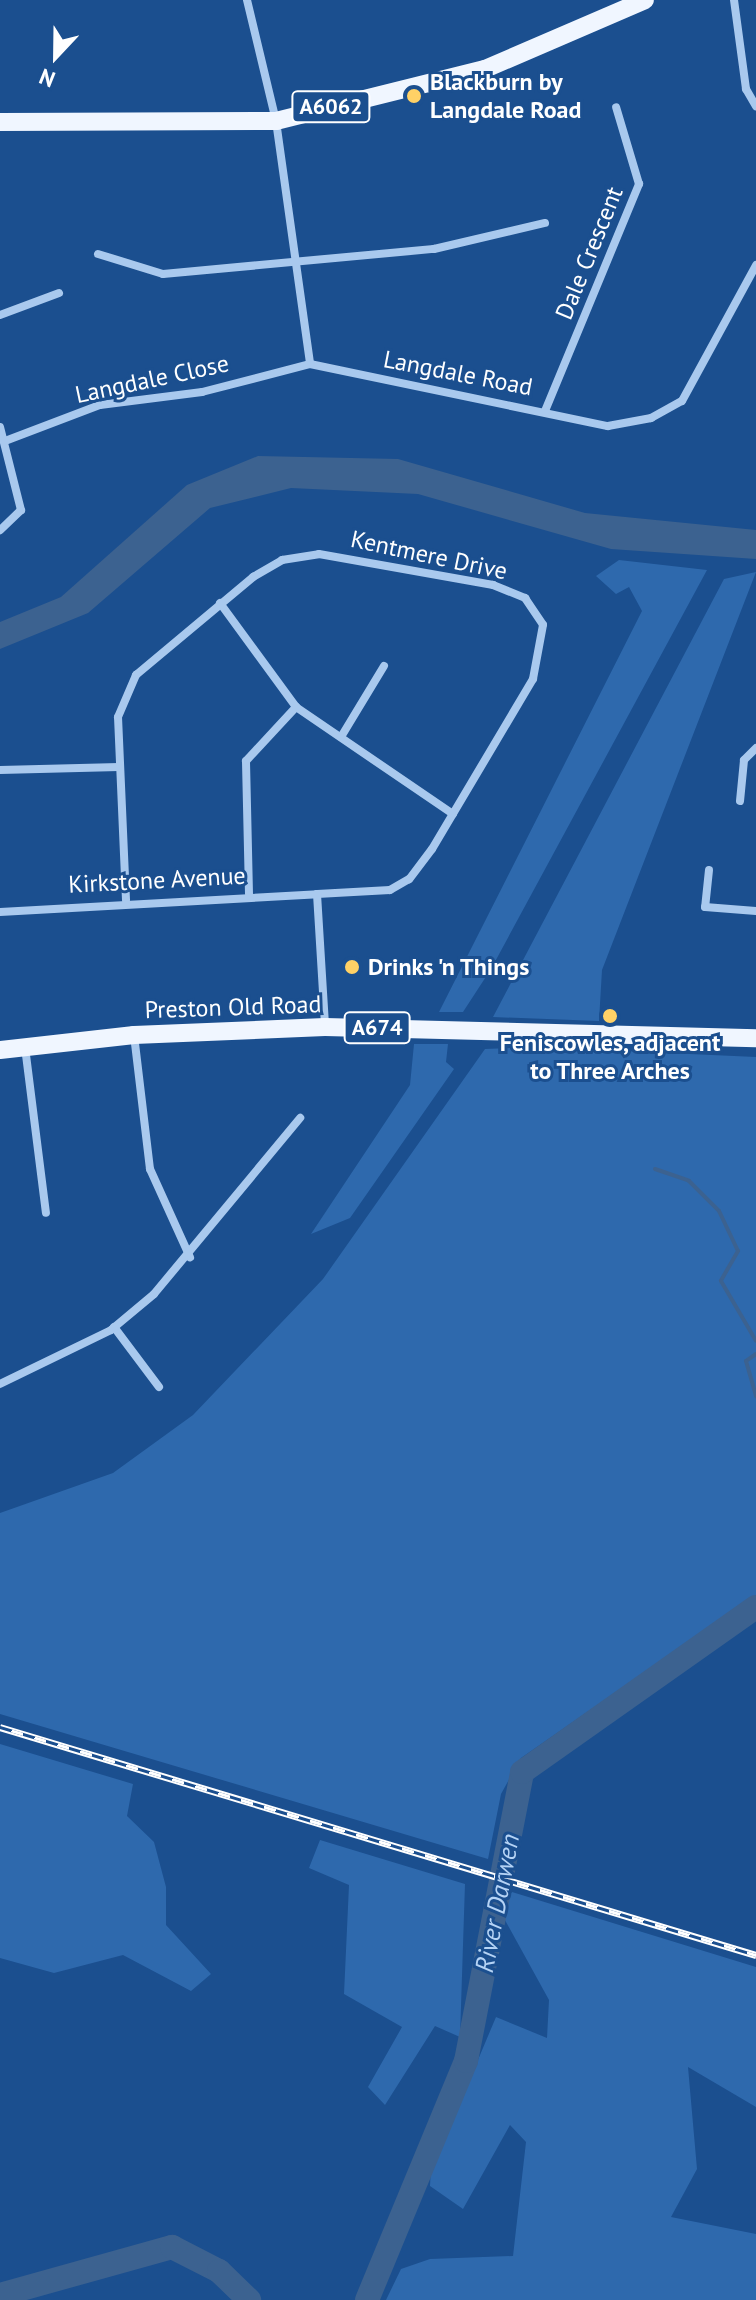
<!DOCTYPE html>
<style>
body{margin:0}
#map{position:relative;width:756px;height:2300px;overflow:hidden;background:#1b4f8f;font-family:"PT Sans",sans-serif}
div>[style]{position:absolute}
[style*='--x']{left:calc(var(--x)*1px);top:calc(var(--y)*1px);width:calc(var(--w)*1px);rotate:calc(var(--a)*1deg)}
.green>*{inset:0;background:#2e69ad}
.water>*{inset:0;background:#3c6290}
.stream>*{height:4px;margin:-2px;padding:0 2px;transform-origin:2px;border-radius:2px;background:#3c6290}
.river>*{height:24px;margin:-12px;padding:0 12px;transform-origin:12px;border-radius:12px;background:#3c6290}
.street>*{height:8px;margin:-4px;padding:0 4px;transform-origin:4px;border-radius:4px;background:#a9c9ee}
.primary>*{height:18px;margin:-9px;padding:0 9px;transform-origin:9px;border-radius:9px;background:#f0f6ff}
.rail>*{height:7px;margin-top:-3.5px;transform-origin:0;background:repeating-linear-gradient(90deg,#1b4f8f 0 12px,#fff 0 24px);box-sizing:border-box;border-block:2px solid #fff}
.dots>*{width:22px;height:22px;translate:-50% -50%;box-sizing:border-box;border:4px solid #1b4f8f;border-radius:50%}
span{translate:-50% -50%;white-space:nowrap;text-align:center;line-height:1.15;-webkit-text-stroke:6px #1b4f8f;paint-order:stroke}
.shield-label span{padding:2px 6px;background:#1b4f8f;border:2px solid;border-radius:6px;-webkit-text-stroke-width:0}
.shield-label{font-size:22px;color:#fff;font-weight:700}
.poi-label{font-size:24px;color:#fff;font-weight:700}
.left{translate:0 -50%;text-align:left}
.street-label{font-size:24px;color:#fff}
.water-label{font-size:26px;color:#b5d3f5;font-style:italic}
.north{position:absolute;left:16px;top:16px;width:80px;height:80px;-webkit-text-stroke:6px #1b4f8f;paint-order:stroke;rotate:202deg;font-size:22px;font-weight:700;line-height:32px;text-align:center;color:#fff}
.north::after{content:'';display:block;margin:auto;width:28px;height:36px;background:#fff;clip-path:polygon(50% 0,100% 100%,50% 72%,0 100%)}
</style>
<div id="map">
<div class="green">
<div style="clip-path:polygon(619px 560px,707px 570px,491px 969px,463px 1012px,439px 1012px,642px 611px,629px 587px,616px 594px,596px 576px)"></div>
<div style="clip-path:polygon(756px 572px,602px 970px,599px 1021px,493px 1017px,724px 579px)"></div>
<div style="clip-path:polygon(414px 1044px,448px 1044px,446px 1062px,454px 1069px,350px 1218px,311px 1234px,410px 1085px)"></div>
<div style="clip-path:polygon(535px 1047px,756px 1057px,756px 1595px,521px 1758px,501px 1794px,488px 1859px,0 1714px,0 1513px,113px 1473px,193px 1415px,323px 1279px,485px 1049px)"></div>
<div style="clip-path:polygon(0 1744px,133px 1784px,127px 1816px,154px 1842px,166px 1887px,166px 1925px,211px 1974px,191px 1991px,123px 1955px,54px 1973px,0 1958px)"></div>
<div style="clip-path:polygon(320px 1840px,465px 1884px,460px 2037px,435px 2026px,385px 2105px,368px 2087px,402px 2027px,344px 1994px,349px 1885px,309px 1868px)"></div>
<div style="clip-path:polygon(512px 1892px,756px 1967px,756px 2107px,688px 2067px,697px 2169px,671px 2217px,756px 2234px,756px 2300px,386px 2300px,401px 2269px,430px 2259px,513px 2256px,526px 2142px,510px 2125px,463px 2209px,430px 2186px,432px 2145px,459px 2105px,496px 2017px,547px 2038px,549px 2000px,500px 1911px)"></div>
</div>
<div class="water">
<div style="clip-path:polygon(258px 456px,398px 459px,585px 513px,756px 530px,756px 559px,611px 549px,418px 494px,291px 488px,210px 508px,88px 613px,0 649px,0 622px,61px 597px,187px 485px)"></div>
</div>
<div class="stream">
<div style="--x:655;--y:1169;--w:36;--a:19"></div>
<div style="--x:689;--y:1181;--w:42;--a:45"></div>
<div style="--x:719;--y:1211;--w:44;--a:64.6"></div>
<div style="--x:738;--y:1251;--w:34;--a:120"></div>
<div style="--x:721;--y:1281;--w:69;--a:59.7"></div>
<div style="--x:756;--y:1354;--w:12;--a:145"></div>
<div style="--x:746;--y:1361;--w:37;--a:74"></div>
</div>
<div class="river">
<div style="--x:0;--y:2295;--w:179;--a:-15.6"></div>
<div style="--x:172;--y:2247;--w:53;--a:27.1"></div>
<div style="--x:219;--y:2271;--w:42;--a:44"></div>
<div style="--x:367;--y:2300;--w:259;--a:-67.5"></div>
<div style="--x:466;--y:2061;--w:294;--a:-79"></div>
<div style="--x:522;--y:1772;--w:286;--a:-35.2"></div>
</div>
<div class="street">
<div style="--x:247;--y:0;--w:124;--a:76.5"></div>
<div style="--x:276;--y:121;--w:245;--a:82"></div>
<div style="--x:310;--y:364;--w:304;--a:11.8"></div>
<div style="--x:608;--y:426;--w:44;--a:-10.5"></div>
<div style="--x:651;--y:418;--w:35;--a:-29"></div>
<div style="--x:682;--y:401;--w:155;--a:-61.4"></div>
<div style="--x:734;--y:0;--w:90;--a:82.3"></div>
<div style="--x:746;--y:89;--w:20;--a:60"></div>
<div style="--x:98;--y:254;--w:68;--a:17.1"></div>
<div style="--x:163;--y:274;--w:272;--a:-5.3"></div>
<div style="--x:434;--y:249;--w:114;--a:-13.2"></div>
<div style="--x:0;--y:315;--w:63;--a:-20.4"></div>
<div style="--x:545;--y:411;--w:246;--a:-67.5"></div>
<div style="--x:639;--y:184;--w:80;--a:-106.6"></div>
<div style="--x:0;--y:427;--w:86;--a:75.8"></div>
<div style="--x:21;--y:510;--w:29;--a:136"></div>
<div style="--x:5;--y:441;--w:102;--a:-20.8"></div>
<div style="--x:100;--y:405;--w:103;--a:-7.3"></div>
<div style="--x:202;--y:392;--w:112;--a:-14.5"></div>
<div style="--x:220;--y:603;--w:129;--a:53.8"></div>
<div style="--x:296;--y:707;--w:190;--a:34.3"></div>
<div style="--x:341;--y:737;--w:83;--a:-58.8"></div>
<div style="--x:0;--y:770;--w:119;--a:-1.4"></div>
<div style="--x:740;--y:801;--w:41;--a:-84.4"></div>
<div style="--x:744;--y:760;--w:17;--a:-45"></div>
<div style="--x:709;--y:870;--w:37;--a:96"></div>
<div style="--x:705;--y:907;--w:51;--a:4.5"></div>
<div style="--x:249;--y:894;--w:133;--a:-91.3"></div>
<div style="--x:246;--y:761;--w:74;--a:-47.2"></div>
<div style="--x:126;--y:900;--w:183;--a:-92.5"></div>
<div style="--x:118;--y:717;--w:46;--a:-66.8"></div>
<div style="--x:136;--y:675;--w:153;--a:-39.9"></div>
<div style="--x:253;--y:577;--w:34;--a:-30"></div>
<div style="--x:282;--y:560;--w:37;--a:-9"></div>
<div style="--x:319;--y:554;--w:177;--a:10.1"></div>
<div style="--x:493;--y:585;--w:35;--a:22"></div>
<div style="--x:525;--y:598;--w:32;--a:56"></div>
<div style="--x:543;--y:625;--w:55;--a:100.5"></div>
<div style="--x:533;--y:679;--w:198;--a:120.7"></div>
<div style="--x:432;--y:849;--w:38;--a:127"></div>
<div style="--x:409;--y:879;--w:22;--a:150"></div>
<div style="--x:390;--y:890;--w:73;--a:176.9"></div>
<div style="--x:317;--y:894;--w:132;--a:86.5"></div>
<div style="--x:0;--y:912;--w:318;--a:-3.2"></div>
<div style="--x:134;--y:1035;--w:135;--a:83.2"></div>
<div style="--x:150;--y:1169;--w:97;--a:65.6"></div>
<div style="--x:25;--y:1047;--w:167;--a:82.8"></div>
<div style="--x:114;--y:1327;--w:75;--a:53.1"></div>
<div style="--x:0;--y:1384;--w:123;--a:-25.9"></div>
<div style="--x:111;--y:1330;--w:56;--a:-39.9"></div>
<div style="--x:154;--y:1294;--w:229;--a:-50.3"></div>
</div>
<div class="primary">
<div style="--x:0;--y:122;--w:276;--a:-0.2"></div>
<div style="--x:276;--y:121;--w:215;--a:-14"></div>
<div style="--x:485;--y:69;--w:174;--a:-23.3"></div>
<div style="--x:0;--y:1050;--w:135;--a:-6.4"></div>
<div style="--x:134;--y:1035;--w:191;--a:-2.4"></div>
<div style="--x:325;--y:1027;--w:431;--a:1.5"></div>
</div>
<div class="rail">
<div style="--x:0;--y:1727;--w:790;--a:16.78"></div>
</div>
<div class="dots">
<div style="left:414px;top:96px;background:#ffd166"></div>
<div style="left:352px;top:967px;background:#ffd166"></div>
<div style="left:610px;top:1016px;background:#ffd166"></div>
</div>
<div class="shield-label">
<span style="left:331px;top:107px">A6062</span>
<span style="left:377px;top:1028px">A674</span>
</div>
<div class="poi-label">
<span class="left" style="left:430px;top:96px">Blackburn by<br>Langdale Road</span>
<span class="left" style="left:368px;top:967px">Drinks 'n Things</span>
<span style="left:610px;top:1057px">Feniscowles, adjacent<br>to Three Arches</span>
</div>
<div class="street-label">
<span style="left:589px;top:253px;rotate:-68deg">Dale Crescent</span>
<span style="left:458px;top:373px;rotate:11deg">Langdale Road</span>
<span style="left:152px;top:379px;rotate:-12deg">Langdale Close</span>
<span style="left:429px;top:555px;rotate:12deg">Kentmere Drive</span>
<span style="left:157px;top:880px;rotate:-3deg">Kirkstone Avenue</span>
<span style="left:233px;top:1007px;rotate:-2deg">Preston Old Road</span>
</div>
<div class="water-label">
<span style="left:497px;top:1903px;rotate:-79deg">River Darwen</span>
</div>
<div class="north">N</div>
</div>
